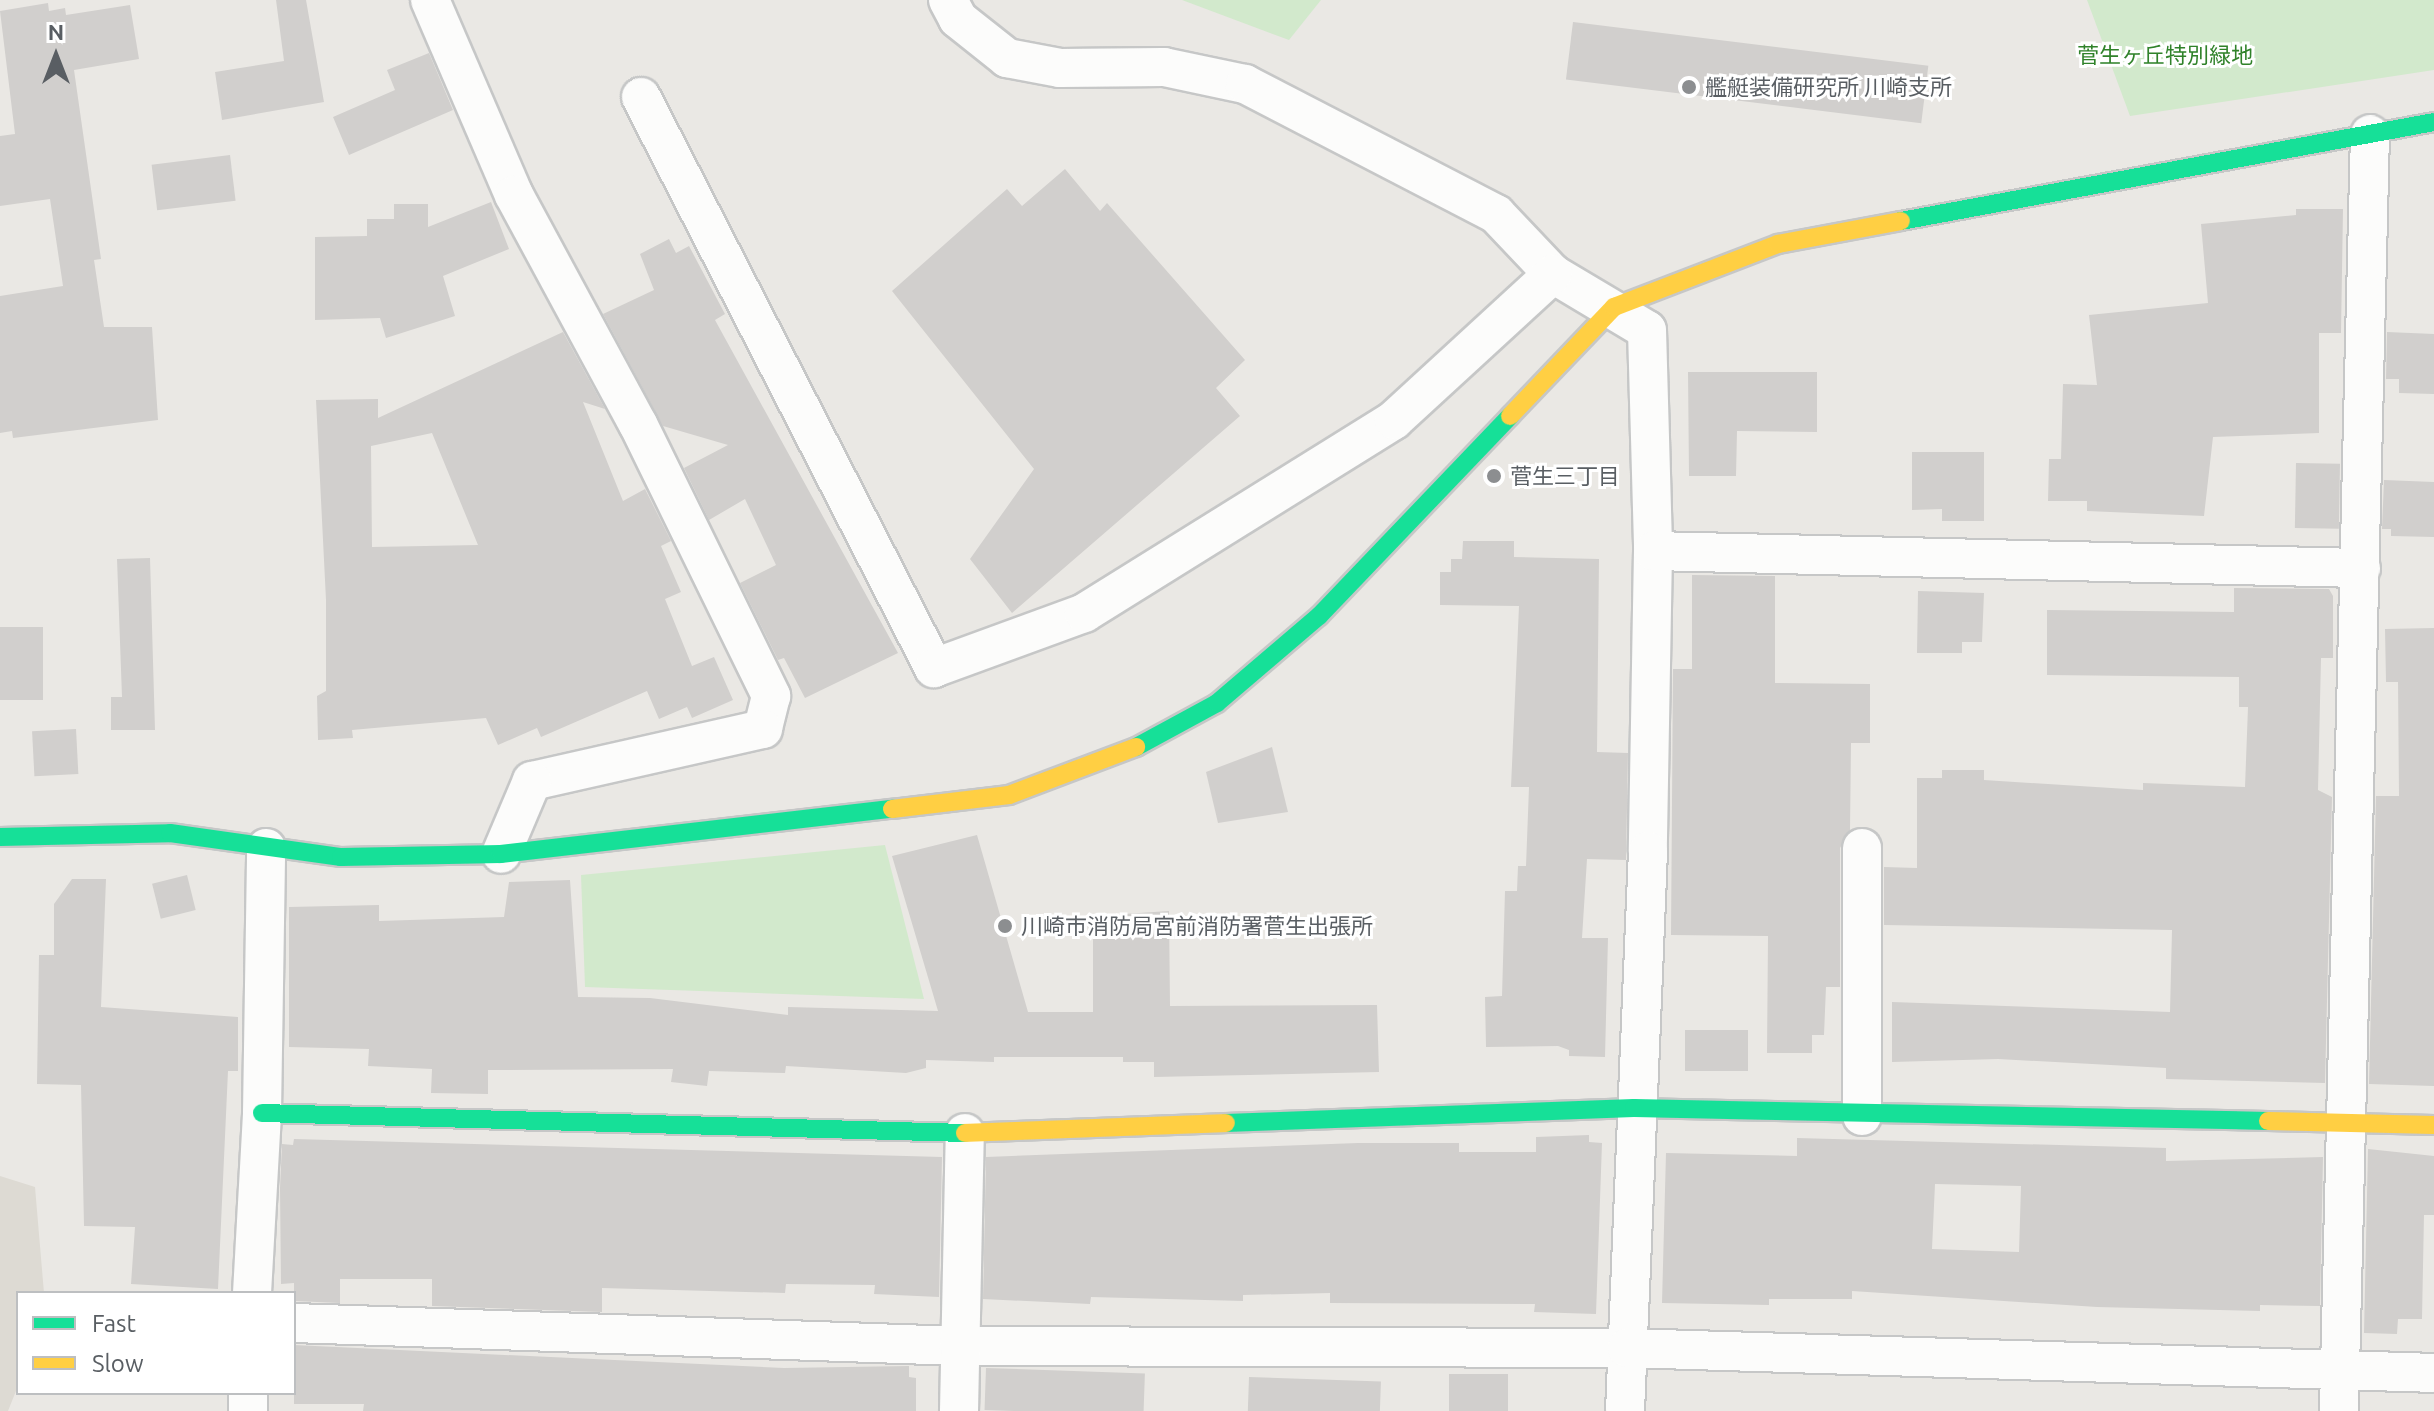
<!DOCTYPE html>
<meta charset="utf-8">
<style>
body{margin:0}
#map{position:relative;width:2434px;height:1411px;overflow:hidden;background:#eae8e4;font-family:Ubuntu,"Noto Sans JP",sans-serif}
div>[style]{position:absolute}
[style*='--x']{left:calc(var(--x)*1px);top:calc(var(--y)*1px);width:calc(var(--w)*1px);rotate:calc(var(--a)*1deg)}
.education>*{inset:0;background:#dddad3}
.green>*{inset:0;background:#d2e9cc}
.building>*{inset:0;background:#d1cfcd;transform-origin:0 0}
.roads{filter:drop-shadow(2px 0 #c6c7c7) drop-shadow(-2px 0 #c6c7c7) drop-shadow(0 2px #c6c7c7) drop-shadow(0 -2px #c6c7c7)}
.street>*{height:38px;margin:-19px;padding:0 19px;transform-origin:19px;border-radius:19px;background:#fcfcfb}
.fast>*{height:18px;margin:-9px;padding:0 9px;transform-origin:9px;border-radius:9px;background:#16e098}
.slow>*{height:18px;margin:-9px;padding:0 9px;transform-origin:9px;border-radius:9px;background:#ffcf43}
.dots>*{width:22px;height:22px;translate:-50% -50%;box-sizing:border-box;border:4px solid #fff;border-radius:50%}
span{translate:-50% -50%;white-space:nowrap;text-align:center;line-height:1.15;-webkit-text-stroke:6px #fff;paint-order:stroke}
.park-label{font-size:22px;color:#30822a}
.poi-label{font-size:22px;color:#595e63}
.left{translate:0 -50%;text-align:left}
.legend{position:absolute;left:16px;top:1291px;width:280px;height:104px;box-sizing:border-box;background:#fff;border:2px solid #bdbfc1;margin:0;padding:10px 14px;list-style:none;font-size:24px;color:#595e63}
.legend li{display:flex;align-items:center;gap:16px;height:40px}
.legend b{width:40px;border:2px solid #bdbfc1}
.north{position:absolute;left:16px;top:16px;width:80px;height:80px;-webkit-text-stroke:6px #fff;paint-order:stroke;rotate:0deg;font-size:22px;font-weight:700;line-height:32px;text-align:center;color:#595e63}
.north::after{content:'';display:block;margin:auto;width:28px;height:36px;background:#595e63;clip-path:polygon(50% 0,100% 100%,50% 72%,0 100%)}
</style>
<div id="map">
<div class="education">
<div style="clip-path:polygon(0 1176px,35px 1187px,44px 1293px,18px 1293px,18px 1386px,8px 1411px,0 1411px)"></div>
</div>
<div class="green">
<div style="clip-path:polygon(1182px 0,1321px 0,1289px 40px)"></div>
<div style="clip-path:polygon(2087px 0,2434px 0,2434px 70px,2130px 116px)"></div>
<div style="clip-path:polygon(885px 845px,924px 999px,585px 987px,581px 875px)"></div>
</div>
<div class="building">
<div style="clip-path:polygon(276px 0,306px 0,324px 102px,222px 120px,215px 72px,284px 61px)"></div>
<div style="clip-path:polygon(48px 3px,49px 11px,65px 8px,66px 15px,130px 5px,139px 59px,74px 70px,101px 259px,94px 260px,104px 327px,152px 327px,158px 420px,13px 438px,12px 431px,0 433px,0 296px,63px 286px,50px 199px,0 206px,0 136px,15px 134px,0 11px)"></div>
<div style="left:1573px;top:22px;width:358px;height:58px;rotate:7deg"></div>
<div style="clip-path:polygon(429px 53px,453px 110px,349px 155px,333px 117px,395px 90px,387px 70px)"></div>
<div style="left:230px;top:155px;width:46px;height:79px;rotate:83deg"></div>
<div style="clip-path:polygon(1065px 169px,1100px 211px,1107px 203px,1245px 360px,1216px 388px,1240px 416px,1012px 613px,970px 559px,1034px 469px,892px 291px,1007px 189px,1022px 206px)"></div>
<div style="clip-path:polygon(491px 202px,509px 249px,443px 276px,455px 316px,386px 338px,380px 318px,315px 320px,315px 237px,367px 236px,367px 219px,394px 219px,394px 204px,428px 204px,428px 227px)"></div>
<div style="clip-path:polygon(2296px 209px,2343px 209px,2341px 333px,2319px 333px,2319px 433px,2213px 437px,2204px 516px,2087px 511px,2087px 501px,2048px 501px,2049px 459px,2061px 459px,2063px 384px,2097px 385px,2089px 315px,2208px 303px,2201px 224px,2296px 215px)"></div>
<div style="clip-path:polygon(669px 239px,676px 253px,689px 246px,725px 314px,715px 320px,898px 653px,805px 698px,784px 658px,778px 660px,740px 583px,776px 565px,745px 499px,709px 520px,684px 468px,728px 445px,663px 426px,603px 314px,654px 290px,640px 254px)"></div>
<div style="clip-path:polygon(evenodd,563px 332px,605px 409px,583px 402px,623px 501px,645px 489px,671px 541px,661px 546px,681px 592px,665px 599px,692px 666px,714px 657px,733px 700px,692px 718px,687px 707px,659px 719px,647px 691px,541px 737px,537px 728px,498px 745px,486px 718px,352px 730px,353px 738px,318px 740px,317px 696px,326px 691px,326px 600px,316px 400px,378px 399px,378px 418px,563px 332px,432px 433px,478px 545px,372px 547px,371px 446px,432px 433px)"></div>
<div style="clip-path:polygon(2387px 332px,2434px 334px,2434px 394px,2399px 393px,2399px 379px,2386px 379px)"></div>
<div style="clip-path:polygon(1688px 372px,1817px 372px,1817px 432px,1737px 431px,1736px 476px,1689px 476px)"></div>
<div style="clip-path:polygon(1912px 452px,1984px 452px,1984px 521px,1942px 521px,1942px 509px,1912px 510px)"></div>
<div style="left:2296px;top:463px;width:44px;height:65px;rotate:1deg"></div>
<div style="clip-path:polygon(2384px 480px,2434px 482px,2434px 537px,2391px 536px,2391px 529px,2382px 529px)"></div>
<div style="clip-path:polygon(1463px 541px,1514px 541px,1514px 557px,1599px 559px,1597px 752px,1628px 753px,1626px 860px,1587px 859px,1582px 938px,1608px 938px,1605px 1057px,1569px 1056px,1569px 1050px,1558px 1046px,1486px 1047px,1485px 997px,1502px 996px,1505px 891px,1517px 891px,1518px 866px,1526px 866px,1529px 787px,1511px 787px,1519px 606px,1440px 605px,1440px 572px,1451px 572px,1451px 559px,1462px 559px)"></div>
<div style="clip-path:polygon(150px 558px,155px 730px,111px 730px,111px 697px,122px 697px,117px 559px)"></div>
<div style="clip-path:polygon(1692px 575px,1775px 576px,1775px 683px,1870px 684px,1870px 743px,1851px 743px,1850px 830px,1840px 848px,1840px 987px,1826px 987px,1824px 1035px,1812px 1035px,1812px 1053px,1767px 1053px,1768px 936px,1671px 935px,1673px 669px,1692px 669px)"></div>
<div style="clip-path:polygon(2234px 588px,2329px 589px,2333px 596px,2333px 658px,2321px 658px,2318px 790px,2332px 797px,2325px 1083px,2166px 1079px,2166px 1068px,1998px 1059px,1892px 1062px,1892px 1002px,2170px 1012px,2172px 930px,1884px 925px,1884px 867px,1917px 868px,1917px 778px,1942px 778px,1942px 770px,1984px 770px,1984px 780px,2143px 790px,2143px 783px,2245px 787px,2248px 707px,2239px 707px,2239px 677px,2047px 675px,2047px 610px,2234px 612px)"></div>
<div style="clip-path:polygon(1918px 591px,1984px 593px,1982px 642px,1962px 642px,1962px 653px,1917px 653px)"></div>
<div style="left:0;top:627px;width:43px;height:73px"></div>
<div style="clip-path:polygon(2434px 628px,2434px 1086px,2369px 1084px,2376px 796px,2399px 796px,2398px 682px,2386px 682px,2385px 629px)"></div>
<div style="left:76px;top:729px;width:45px;height:44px;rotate:87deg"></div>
<div style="clip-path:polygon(1272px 747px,1288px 812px,1218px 823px,1206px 772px)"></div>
<div style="clip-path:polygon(977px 835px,1028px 1012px,1093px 1012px,1093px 916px,1169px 911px,1170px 1006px,1377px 1005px,1379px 1072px,1154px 1077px,1154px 1062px,1123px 1062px,1123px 1057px,994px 1057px,994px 1062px,926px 1060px,926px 1068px,906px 1073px,786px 1066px,785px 1073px,709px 1071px,707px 1086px,671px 1082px,673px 1069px,488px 1070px,488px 1094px,431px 1093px,432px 1069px,368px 1066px,369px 1049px,289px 1047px,289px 907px,379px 905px,379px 921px,504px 917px,509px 882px,570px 880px,578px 997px,650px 998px,788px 1015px,788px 1007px,938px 1011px,892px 856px)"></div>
<div style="left:187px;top:875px;width:36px;height:36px;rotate:76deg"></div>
<div style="clip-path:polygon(72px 879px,106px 879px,101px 1007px,238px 1017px,238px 1071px,228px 1071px,218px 1289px,131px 1284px,135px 1227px,84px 1226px,81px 1085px,37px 1084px,39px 955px,54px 955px,54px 904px)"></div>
<div style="left:1685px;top:1030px;width:63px;height:41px"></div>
<div style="clip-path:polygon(1589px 1135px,1589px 1142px,1602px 1143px,1596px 1314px,1534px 1312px,1535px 1304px,1330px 1303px,1330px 1293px,1243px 1295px,1243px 1301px,1091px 1297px,1090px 1304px,983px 1299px,986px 1157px,1358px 1143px,1459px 1143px,1459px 1152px,1536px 1152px,1536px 1137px)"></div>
<div style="clip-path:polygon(evenodd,1797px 1138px,2166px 1148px,2166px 1161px,2323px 1157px,2320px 1306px,2260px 1305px,2260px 1311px,2097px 1307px,1852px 1291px,1852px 1299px,1769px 1299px,1769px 1305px,1662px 1303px,1666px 1153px,1797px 1156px,1797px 1138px,1935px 1184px,2021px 1186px,2019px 1252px,1932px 1249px,1935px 1184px)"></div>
<div style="clip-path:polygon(294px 1139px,942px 1157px,939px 1297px,874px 1294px,875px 1285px,786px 1284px,785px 1293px,602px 1288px,602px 1312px,432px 1306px,432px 1279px,340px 1279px,340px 1303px,294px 1301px,294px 1283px,281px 1284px,280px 1188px,282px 1144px,293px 1145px)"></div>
<div style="clip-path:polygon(2368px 1149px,2434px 1156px,2434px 1215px,2424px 1215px,2422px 1319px,2398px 1319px,2397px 1334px,2364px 1333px)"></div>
<div style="clip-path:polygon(294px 1345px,784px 1368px,909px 1366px,909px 1377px,916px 1378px,916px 1411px,363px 1411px,364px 1404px,294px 1404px)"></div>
<div style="left:986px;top:1368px;width:159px;height:42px;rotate:2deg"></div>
<div style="left:1449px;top:1374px;width:59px;height:37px"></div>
<div style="left:1249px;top:1377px;width:132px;height:34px;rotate:2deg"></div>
</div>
<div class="roads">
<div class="street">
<div style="--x:430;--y:0;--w:212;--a:66.7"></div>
<div style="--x:514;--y:195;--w:260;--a:61.6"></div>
<div style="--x:638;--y:424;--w:303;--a:63.9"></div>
<div style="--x:771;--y:696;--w:34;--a:104"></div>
<div style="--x:763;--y:729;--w:237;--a:167.3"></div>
<div style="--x:532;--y:781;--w:79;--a:113"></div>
<div style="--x:948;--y:0;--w:21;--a:62"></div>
<div style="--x:958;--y:19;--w:63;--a:38.5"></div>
<div style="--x:1007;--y:58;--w:54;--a:10.7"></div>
<div style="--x:1060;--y:68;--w:104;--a:-0.6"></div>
<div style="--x:1164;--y:67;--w:83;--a:11.9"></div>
<div style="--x:1245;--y:84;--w:283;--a:27.4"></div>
<div style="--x:1496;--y:214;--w:83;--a:46.5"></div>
<div style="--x:1553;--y:274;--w:109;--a:30.8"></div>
<div style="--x:1647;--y:330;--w:221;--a:88.4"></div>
<div style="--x:1653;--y:551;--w:300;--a:91"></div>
<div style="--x:1648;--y:851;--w:560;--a:92.35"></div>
<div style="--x:641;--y:97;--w:642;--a:62.84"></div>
<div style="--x:934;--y:668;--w:160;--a:-20.1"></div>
<div style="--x:1084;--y:613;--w:365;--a:-31.9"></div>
<div style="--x:1394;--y:420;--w:216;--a:-42.6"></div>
<div style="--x:1653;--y:551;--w:708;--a:1.38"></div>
<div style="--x:1862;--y:848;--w:268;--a:90"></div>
<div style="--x:252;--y:1293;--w:180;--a:-86.8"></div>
<div style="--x:262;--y:1113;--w:265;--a:-89.1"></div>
<div style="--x:294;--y:1323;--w:664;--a:1.98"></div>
<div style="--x:958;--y:1346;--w:669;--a:0.17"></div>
<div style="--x:1627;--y:1348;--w:807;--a:1.77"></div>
<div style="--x:248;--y:1411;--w:18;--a:-90"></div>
<div style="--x:959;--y:1411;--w:278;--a:-88.8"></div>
<div style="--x:2339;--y:1411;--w:1277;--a:-88.61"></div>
</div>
<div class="fast">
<div style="--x:1901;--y:221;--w:542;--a:-10.52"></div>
<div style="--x:1136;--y:747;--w:92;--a:-28.5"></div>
<div style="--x:1217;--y:703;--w:134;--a:-40.5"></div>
<div style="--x:1319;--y:616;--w:277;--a:-46.3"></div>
<div style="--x:0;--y:837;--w:170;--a:-1.3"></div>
<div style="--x:170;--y:833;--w:173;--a:8"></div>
<div style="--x:341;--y:857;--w:160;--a:-1.1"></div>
<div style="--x:501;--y:854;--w:394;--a:-6.6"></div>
<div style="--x:262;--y:1113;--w:703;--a:1.63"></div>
<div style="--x:1226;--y:1123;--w:408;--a:-2.1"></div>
<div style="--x:1634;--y:1108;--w:634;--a:1.17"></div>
</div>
<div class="slow">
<div style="--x:1510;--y:416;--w:151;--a:-46.3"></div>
<div style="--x:1614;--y:307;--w:176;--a:-21"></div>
<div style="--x:1778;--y:244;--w:125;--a:-10.6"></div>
<div style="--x:892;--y:809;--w:118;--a:-6.8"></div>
<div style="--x:1009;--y:795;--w:136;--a:-20.7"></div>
<div style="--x:2268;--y:1121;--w:166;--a:1.4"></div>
<div style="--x:965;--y:1133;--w:261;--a:-2.2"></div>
</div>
</div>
<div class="dots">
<div style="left:1689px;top:87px;background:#8c8e90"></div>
<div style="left:1494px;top:476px;background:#8c8e90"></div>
<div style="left:1005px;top:926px;background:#8c8e90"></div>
</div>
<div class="park-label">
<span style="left:2165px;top:55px">菅生ヶ丘特別緑地</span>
</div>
<div class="poi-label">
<span class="left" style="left:1705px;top:87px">艦艇装備研究所 川崎支所</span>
<span class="left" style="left:1510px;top:476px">菅生三丁目</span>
<span class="left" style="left:1021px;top:926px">川崎市消防局宮前消防署菅生出張所</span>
</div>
<ul class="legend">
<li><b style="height:10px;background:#16e098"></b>Fast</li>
<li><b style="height:10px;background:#ffcf43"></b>Slow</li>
</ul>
<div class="north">N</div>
</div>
